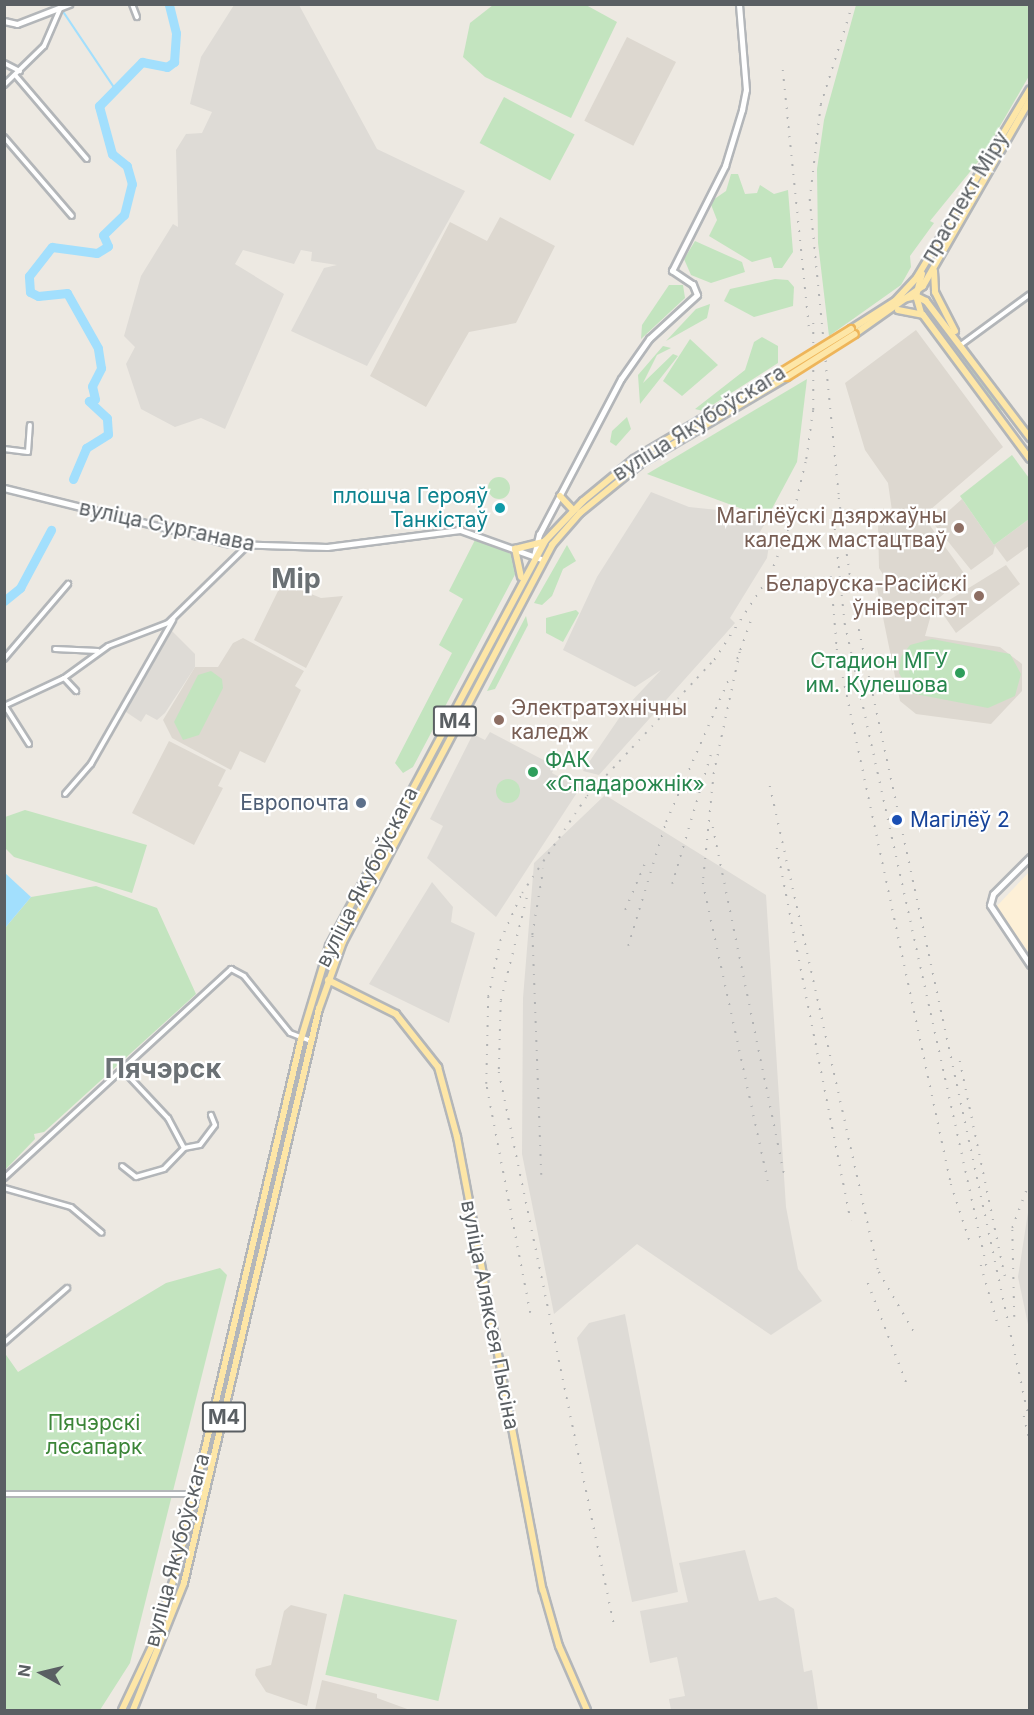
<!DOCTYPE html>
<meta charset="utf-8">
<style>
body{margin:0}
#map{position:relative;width:1034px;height:1715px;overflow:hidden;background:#ede9e2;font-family:Inter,sans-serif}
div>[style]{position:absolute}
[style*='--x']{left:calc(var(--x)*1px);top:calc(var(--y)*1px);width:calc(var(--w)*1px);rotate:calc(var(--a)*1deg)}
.commercial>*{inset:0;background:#fdf0d7}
.industrial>*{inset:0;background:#dedbd6}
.education>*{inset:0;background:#ddd8d0;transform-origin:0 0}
.green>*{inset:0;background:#c3e4bf;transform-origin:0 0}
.round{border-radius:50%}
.water>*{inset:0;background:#a2dffd}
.stream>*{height:1.5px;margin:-0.75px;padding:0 0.75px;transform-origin:0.75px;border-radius:0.75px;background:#a2dffd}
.river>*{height:9px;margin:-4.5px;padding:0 4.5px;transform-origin:4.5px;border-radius:4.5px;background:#a2dffd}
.roads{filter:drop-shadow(2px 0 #b3b6b9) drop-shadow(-2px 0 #b3b6b9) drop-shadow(0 2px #b3b6b9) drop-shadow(0 -2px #b3b6b9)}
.minor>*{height:4px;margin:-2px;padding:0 2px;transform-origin:2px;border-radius:2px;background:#fff}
.tertiary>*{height:4.5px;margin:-2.25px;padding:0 2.25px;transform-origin:2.25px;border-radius:2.25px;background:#fff}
.secondary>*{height:5px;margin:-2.5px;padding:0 2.5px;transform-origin:2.5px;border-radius:2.5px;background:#fff}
.primary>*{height:6px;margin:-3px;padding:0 3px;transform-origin:3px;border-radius:3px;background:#fde6a7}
.rail>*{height:1.5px;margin-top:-0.75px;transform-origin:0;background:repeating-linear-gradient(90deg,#b1b2b3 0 1.5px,transparent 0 9.5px)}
.bridges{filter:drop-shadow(2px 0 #eeb55a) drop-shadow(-2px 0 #eeb55a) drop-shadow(0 2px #eeb55a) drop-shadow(0 -2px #eeb55a)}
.primary-bridge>*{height:6px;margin:-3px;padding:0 3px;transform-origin:3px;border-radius:3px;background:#fde6a7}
.dots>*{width:16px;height:16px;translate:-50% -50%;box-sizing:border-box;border:3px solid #fff;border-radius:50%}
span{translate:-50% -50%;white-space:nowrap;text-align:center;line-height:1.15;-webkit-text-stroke:4.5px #fff;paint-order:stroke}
.shield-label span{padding:2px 4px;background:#fff;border:2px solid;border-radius:4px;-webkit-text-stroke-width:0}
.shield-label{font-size:20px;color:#5a5f63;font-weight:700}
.street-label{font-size:21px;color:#5a5f63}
.culture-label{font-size:21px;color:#0d838f}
.right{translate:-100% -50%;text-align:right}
.education-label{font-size:21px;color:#785e54}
.left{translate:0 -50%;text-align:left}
.leisure-label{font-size:21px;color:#27864d}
.service-label{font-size:21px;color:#4e5e75}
.transit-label{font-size:21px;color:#164399}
.park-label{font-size:21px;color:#3b8537}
.district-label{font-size:27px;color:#6b7175;font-weight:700}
.frame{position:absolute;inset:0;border:6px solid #5a5f63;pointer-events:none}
.north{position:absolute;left:12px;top:1643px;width:60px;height:60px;-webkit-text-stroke:4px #fff;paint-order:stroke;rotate:278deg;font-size:16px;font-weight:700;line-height:24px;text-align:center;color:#5a5f63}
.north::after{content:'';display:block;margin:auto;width:21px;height:27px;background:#5a5f63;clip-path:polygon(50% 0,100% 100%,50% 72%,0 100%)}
</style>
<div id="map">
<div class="commercial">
<div style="clip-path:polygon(1029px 872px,1029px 953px,996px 907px)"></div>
</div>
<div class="industrial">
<div style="clip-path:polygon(234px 5px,299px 5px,377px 149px,465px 191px,367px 366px,291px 331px,324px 268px,337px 265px,311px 261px,312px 252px,301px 250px,294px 264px,243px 250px,235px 264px,284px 294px,225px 429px,201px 418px,175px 427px,141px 409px,126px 364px,135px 347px,124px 336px,141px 276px,173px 224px,178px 227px,176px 150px,186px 134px,202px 133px,212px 112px,190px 104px,201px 57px)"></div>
<div style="clip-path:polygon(651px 492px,689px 507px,737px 512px,764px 525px,756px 539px,769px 545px,767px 558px,730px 618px,735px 623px,599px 775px,583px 771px,628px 705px,661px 670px,635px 687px,563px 650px,597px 577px)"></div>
<div style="clip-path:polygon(172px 631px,195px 654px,195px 667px,165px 713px,157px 720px,146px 714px,141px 722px,123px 710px)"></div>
<div style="clip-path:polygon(490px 732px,555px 766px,552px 773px,580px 788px,496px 917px,427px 858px,443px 826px,430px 819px,473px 734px,485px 740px)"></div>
<div style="clip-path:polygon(605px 795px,766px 895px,786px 1207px,798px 1269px,822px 1301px,771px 1335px,637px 1244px,554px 1314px,522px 1154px,523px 998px,534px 863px)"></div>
<div style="clip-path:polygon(432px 882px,453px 907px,451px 922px,475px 933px,449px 1023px,369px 984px)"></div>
<div style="clip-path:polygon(1029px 1206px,1029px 1329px,1018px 1277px)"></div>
<div style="clip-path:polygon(625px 1314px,678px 1592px,632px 1602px,577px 1338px,589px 1323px)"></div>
<div style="clip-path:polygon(745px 1550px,759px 1601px,776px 1597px,794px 1609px,804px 1672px,812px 1670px,818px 1710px,671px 1710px,669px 1699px,685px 1696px,677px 1657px,650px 1663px,640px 1611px,688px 1602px,679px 1563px)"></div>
</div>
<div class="education">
<div style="left:627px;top:37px;width:55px;height:94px;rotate:27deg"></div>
<div style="clip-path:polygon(500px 217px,555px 246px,516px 323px,469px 332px,426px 407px,370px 376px,450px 222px,487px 241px)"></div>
<div style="clip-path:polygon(916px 330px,1003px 447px,923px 516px,966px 576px,935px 601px,925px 636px,1000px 647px,1022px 664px,1022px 691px,991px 724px,916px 714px,900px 701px,876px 583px,887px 581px,879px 568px,878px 522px,892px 511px,888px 483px,865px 450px,845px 383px)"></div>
<div style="clip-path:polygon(962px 499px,994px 545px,1029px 519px,1029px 546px,1007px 562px,995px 546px,993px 554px,971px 570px,934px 524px)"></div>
<div style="clip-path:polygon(1006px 565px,1020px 584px,956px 633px,938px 607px)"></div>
<div style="clip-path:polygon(289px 585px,321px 598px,343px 596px,306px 668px,254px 640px,278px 591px)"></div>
<div style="clip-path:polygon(243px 638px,304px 671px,295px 686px,301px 690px,265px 763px,240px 751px,231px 770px,172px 738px,163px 720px,195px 667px,218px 667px,233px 643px)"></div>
<div style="clip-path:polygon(169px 741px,226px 770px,218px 786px,223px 788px,194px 845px,132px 813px)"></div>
<div style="clip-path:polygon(291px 1605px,327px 1614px,307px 1706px,266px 1692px,255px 1675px,256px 1669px,271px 1665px,284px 1611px)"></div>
<div style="clip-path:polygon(322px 1680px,377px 1694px,377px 1698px,410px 1710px,315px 1710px)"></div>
</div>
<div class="green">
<div style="clip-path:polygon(493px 5px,586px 5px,617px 22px,571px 118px,485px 77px,463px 57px,470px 23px)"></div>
<div style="clip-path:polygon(856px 5px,1029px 5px,1029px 76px,982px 157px,930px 221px,934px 223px,910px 256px,911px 267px,901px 285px,829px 336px,818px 243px,817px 169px,824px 120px)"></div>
<div style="left:504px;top:97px;width:80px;height:52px;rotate:28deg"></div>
<div style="clip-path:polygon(731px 174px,738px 174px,745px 194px,757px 193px,760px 185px,774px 194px,788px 190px,793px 252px,782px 268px,774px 268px,771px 257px,752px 262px,709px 236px,717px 220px,710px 202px,726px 191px)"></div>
<div style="clip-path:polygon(695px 241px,742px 262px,745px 272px,711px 283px,691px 275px,684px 259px)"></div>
<div style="clip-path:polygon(775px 279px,788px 280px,794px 287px,793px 306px,754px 317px,724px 301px,730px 289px)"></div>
<div style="clip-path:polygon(669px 285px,683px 285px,685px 298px,641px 339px,642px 325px)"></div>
<div style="clip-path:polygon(710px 304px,707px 318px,666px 341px,696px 309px)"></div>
<div style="clip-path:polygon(925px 309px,1004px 408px,1000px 412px,925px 311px)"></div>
<div style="clip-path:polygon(762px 337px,778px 346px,778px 363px,703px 411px,695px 409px,745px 370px,754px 342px)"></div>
<div style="clip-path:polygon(690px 339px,718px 365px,682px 396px,663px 381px)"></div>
<div style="clip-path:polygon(663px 346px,671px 348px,657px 355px,643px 383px,673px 354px,678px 356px,640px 404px,638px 375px)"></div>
<div style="clip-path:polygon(807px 379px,797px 462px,767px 518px,647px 474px)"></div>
<div style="clip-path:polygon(627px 417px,631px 429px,616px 446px,610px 442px,612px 431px)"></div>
<div style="clip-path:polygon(1012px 455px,1029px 478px,1029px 519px,994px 545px,960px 496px)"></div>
<div class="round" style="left:488px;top:477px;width:22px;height:22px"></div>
<div style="clip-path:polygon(476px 538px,511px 554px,519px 567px,413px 767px,403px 773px,395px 763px,452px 653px,439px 645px,463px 599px,449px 591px)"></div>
<div style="clip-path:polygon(567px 545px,576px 561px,563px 569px,552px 596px,542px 605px,534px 603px)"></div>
<div style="clip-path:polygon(576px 610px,579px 613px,563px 642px,546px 633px,546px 618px)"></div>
<div style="clip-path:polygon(526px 616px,528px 625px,495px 689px,487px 691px)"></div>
<div style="clip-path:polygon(932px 639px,1010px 654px,1021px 674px,1015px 696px,988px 708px,910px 693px,899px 673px,901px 657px,910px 645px)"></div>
<div style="clip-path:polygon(211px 671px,222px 679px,223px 688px,199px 735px,183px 740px,174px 722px,198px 675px)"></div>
<div class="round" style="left:496px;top:779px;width:24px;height:24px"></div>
<div style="clip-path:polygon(25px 810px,147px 845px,132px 893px,14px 857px,5px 848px,5px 817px)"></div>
<div style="clip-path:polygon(96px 886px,157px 908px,196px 994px,44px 1132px,34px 1134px,35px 1139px,5px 1170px,5px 928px,31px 897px)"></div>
<div style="clip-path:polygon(265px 1215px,222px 1405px,203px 1482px,221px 1405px)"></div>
<div style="clip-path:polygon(220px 1268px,227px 1275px,130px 1663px,100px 1710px,5px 1710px,4px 1352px,18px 1372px,166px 1283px)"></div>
<div style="left:344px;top:1594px;width:116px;height:83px;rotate:13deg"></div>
</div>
<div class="water">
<div style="clip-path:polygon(5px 873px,31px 897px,5px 928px)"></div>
</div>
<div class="stream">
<div style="--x:63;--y:11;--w:92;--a:56.1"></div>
</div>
<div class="river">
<div style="--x:73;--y:479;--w:34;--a:-67"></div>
<div style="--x:86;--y:448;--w:26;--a:-32"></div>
<div style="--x:108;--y:434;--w:16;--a:-94"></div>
<div style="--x:107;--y:418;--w:25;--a:-137"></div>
<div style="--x:89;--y:401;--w:6;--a:-18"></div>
<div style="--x:95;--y:399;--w:13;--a:-103"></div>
<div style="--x:92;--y:386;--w:20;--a:-63"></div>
<div style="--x:101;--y:368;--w:20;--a:-99"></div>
<div style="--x:98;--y:348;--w:63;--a:-119.4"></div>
<div style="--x:67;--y:293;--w:29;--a:174"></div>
<div style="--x:38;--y:296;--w:9;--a:-153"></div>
<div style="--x:30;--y:292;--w:16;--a:-94"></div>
<div style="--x:29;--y:276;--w:37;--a:-52"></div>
<div style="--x:52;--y:247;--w:45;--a:7.6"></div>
<div style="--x:97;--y:253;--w:13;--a:-32"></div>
<div style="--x:108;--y:246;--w:12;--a:-114"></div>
<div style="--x:103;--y:235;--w:29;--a:-44"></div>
<div style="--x:124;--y:215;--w:32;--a:-76"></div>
<div style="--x:132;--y:184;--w:19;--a:-106"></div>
<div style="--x:127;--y:166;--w:19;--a:-141"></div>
<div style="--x:112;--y:154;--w:50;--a:-105.2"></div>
<div style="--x:99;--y:106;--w:62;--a:-45.7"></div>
<div style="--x:142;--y:62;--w:25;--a:11"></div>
<div style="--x:167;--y:67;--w:9;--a:-36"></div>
<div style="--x:174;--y:62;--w:29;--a:-86"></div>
<div style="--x:176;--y:33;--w:30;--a:-104"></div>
<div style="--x:4;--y:601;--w:21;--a:-39"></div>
<div style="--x:20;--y:588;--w:66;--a:-61.9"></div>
</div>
<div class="roads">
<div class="minor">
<div style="--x:132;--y:4;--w:14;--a:69"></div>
<div style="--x:4;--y:63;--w:18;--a:27"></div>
<div style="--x:16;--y:76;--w:109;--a:49.5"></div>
<div style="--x:4;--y:85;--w:56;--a:-44.3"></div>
<div style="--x:44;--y:46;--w:40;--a:-66.6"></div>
<div style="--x:4;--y:137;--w:104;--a:49.3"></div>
<div style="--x:962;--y:344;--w:84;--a:-36.3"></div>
<div style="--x:4;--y:449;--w:24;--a:7"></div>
<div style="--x:28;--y:452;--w:27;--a:-86"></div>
<div style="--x:55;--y:649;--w:43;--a:2.7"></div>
<div style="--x:4;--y:659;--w:99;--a:-49.5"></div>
<div style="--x:64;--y:678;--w:18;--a:47"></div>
<div style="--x:4;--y:706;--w:66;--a:-25"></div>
<div style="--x:64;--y:678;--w:54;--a:-36"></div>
<div style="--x:108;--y:646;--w:64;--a:-21"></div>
<div style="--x:168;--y:623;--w:110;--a:-44.3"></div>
<div style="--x:5;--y:706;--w:45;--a:57.7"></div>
<div style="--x:65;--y:794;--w:40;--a:-49"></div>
<div style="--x:91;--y:764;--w:166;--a:-60.3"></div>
<div style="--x:121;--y:1068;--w:69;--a:46.8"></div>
<div style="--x:168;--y:1118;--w:34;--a:62"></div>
<div style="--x:184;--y:1148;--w:16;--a:-11"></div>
<div style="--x:200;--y:1145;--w:25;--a:-53"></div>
<div style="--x:215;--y:1125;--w:11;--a:-112"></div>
<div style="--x:122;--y:1166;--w:18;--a:38"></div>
<div style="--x:136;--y:1177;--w:29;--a:-16"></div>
<div style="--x:164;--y:1169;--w:29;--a:-46"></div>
<div style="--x:4;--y:1178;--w:309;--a:-42.6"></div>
<div style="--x:231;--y:969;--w:15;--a:28"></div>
<div style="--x:244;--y:976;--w:73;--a:51.1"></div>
<div style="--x:290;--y:1033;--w:22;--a:21"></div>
<div style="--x:4;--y:1188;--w:70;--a:15.8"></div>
<div style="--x:71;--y:1207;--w:40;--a:40"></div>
<div style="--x:4;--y:1343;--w:84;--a:-41.1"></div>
<div style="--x:4;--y:1494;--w:200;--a:0"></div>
</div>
<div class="tertiary">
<div style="--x:534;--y:556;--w:22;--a:-77"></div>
<div style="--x:539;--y:535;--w:176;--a:-62.3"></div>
<div style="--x:621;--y:379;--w:49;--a:-55"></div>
<div style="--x:649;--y:339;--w:65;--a:-42.5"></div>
<div style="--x:697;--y:295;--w:11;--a:-112"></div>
<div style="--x:693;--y:285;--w:25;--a:-146"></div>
<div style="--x:672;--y:271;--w:118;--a:-63.2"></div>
<div style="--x:725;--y:166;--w:59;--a:-73.1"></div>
<div style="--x:742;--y:110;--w:20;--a:-79"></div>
<div style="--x:746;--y:90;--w:86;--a:-94.7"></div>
</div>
<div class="secondary">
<div style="--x:4;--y:21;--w:13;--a:13"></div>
<div style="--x:17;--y:24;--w:56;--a:-21"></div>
<div style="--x:4;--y:488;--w:233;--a:13.9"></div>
<div style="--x:230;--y:544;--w:97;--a:1.8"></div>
<div style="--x:327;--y:547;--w:134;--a:-7.3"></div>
<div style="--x:460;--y:530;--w:86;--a:19.7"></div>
<div style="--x:1030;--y:857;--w:52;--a:135"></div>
<div style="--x:993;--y:894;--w:11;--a:105"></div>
<div style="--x:990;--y:905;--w:72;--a:56.3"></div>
</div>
<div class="primary">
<div style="--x:934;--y:271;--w:21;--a:87"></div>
<div style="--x:935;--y:292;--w:44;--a:62.9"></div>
<div style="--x:899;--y:300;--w:17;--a:-13"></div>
<div style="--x:916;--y:296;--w:11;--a:27"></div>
<div style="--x:926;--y:301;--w:172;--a:52.8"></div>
<div style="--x:898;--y:310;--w:25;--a:11"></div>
<div style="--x:923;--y:315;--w:179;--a:53.4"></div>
<div style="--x:921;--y:313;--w:18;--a:-106"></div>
<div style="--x:916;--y:296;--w:23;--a:-75"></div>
<div style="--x:851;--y:329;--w:52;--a:-32.5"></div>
<div style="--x:895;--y:301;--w:33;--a:-47"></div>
<div style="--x:917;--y:277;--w:219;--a:-59"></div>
<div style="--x:855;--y:334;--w:83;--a:-35.2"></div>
<div style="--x:923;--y:286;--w:215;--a:-60.1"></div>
<div style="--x:560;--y:496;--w:19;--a:47"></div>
<div style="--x:521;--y:577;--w:29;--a:-102"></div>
<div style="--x:515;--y:549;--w:29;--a:-14"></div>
<div style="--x:328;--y:980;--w:76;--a:26.6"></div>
<div style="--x:396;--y:1014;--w:68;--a:51.6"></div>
<div style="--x:438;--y:1067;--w:73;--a:74.8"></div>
<div style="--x:457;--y:1137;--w:461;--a:79.3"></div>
<div style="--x:543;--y:1590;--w:58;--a:74.1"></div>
<div style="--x:559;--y:1646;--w:70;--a:66.4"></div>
<div style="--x:122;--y:1710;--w:73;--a:-64.8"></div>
<div style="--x:153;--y:1644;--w:76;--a:-72.3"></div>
<div style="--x:176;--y:1572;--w:547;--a:-76.8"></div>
<div style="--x:301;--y:1039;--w:97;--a:-73.2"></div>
<div style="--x:329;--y:946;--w:459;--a:-61.9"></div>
<div style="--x:545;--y:541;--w:55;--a:-46.5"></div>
<div style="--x:583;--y:501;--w:66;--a:-39.5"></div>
<div style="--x:634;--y:459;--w:173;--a:-30.6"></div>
<div style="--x:133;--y:1710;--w:137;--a:-68.1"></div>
<div style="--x:184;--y:1583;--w:590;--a:-76.77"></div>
<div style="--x:319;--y:1009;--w:71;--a:-70.3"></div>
<div style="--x:343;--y:942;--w:449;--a:-62.2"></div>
<div style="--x:552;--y:545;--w:43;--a:-48.8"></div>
<div style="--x:580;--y:513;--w:77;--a:-39.2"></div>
<div style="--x:640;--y:464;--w:171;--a:-30.6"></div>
</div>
</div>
<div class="rail">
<div style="--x:853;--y:4;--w:106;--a:107.6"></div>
<div style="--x:821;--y:105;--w:96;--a:96.6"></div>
<div style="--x:810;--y:200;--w:299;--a:84.4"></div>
<div style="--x:839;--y:498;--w:114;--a:81.9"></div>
<div style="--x:855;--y:611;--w:831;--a:77.84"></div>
<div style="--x:783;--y:70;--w:258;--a:84.2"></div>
<div style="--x:833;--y:510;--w:115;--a:84"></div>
<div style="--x:845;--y:624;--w:664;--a:77.56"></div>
<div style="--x:831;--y:576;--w:73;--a:85.3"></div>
<div style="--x:837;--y:649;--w:547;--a:77.97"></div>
<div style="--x:951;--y:1184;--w:64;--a:71.8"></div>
<div style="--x:740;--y:652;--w:124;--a:102.1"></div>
<div style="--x:714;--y:773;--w:111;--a:95.7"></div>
<div style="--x:703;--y:883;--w:305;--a:77.7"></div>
<div style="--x:737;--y:659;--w:45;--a:-70.3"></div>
<div style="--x:770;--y:786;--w:498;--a:77.4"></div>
<div style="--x:879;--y:1272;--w:69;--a:59.7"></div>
<div style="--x:713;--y:827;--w:358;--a:78.4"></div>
<div style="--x:777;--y:848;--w:380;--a:78.8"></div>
<div style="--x:672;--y:884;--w:137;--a:-73.4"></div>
<div style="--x:527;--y:898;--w:106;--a:104.2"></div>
<div style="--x:501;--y:1001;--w:71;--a:91.6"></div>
<div style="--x:499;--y:1072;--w:569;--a:78.24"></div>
<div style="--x:625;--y:910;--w:51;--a:-66.9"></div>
<div style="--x:628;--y:946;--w:130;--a:-73"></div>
<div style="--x:666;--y:822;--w:154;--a:-66.3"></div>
<div style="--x:960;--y:1061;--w:225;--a:78.2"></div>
<div style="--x:541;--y:1175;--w:240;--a:-92.1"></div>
<div style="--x:532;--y:935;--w:67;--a:-80.5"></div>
<div style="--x:981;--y:1265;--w:59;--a:74.3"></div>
<div style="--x:868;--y:1283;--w:111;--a:69"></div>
<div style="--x:530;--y:1313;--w:233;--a:-100.9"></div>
<div style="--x:486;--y:1084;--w:87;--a:-88.7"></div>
<div style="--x:488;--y:997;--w:57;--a:-77.9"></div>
<div style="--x:500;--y:941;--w:53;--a:-65.4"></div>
<div style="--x:522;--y:893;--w:117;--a:-56.2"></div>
<div style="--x:587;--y:796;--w:186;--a:-47"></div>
<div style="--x:714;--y:660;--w:102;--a:-56.6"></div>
<div style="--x:770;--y:575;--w:60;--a:-68.6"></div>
<div style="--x:792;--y:519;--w:62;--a:-76.9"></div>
<div style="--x:806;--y:459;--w:49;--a:-81.9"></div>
<div style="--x:813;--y:410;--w:94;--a:-90"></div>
<div style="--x:1014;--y:1317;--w:89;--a:-91.3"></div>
<div style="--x:1012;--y:1228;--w:51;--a:-69.4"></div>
<div style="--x:1024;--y:1416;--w:27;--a:77"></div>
</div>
<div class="bridges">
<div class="primary-bridge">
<div style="--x:783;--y:371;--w:80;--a:-31.7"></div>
<div style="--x:787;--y:377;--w:80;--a:-32.3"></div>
</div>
</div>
<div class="dots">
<div style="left:500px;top:508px;background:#0f9aa8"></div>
<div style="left:959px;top:528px;background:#8d6e63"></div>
<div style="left:979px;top:596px;background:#8d6e63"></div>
<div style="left:960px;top:673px;background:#2e9e5b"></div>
<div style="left:499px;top:720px;background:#8d6e63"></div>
<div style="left:533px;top:772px;background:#2e9e5b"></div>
<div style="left:361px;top:803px;background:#5c6f8a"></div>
<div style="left:897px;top:820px;background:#1a4fb4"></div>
</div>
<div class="shield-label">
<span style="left:455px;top:721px">М4</span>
<span style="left:224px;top:1417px">М4</span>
</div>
<div class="street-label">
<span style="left:965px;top:197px;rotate:-59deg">праспект Міру</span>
<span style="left:699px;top:423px;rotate:-32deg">вуліца Якубоўскага</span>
<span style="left:167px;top:526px;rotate:12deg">вуліца Сурганава</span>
<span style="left:367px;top:877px;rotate:-63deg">вуліца Якубоўскага</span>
<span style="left:490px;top:1315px;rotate:79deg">вуліца Аляксея Пысіна</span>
<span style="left:177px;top:1550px;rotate:-75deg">вуліца Якубоўскага</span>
</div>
<div class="culture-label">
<span class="right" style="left:488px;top:508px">плошча Герояў<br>Танкістаў</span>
</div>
<div class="education-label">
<span class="right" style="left:947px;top:528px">Магілёўскі дзяржаўны<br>каледж мастацтваў</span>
<span class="right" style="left:967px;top:596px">Беларуска-Расійскі<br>ўніверсітэт</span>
<span class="left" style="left:511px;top:720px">Электратэхнічны<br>каледж</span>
</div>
<div class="leisure-label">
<span class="right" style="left:948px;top:673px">Стадион МГУ<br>им. Кулешова</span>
<span class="left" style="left:545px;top:772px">ФАК<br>«Спадарожнік»</span>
</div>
<div class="service-label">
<span class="right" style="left:349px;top:803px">Европочта</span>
</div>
<div class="transit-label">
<span class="left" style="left:910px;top:820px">Магілёў 2</span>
</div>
<div class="park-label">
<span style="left:94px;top:1435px">Пячэрскі<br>лесапарк</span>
</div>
<div class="district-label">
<span style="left:296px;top:579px">Мір</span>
<span style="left:163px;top:1069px">Пячэрск</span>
</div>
<div class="frame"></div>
<div class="north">N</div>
</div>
